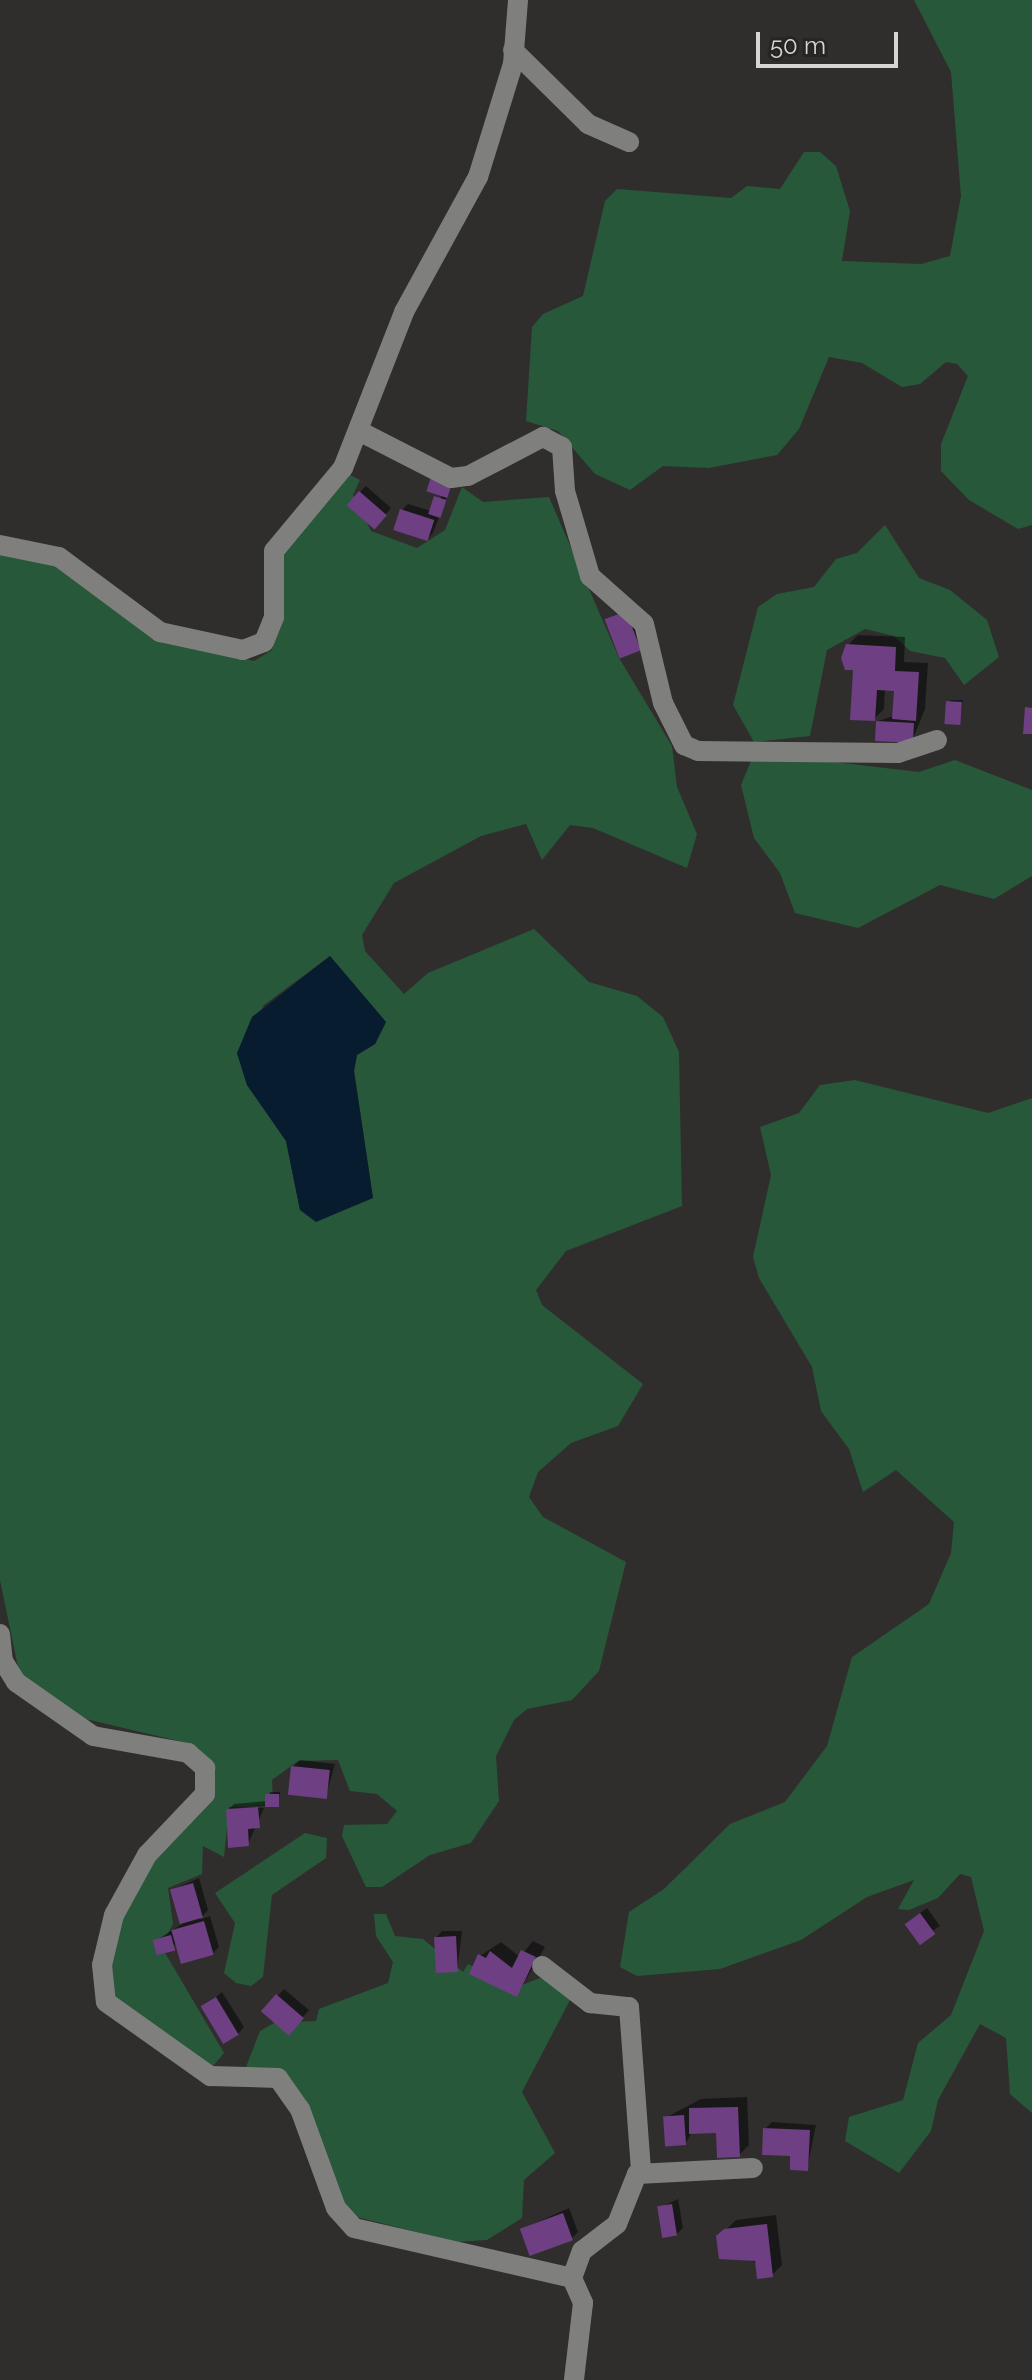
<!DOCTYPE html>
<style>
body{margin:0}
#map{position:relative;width:1032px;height:2380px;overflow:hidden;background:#302e2d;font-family:Raleway,sans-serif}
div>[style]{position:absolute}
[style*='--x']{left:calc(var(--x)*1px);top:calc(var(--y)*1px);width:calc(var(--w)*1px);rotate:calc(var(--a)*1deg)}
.green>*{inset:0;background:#27583a}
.water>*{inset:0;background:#081c30}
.shadow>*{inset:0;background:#0007;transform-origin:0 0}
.building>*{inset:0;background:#6e3f82;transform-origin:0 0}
.minor>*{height:20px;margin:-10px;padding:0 10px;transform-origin:10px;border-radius:10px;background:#7f7f7e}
span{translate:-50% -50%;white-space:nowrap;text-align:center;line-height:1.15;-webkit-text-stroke:7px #262523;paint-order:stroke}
.scale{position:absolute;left:756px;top:32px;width:142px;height:36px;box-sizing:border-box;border:4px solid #d6d5d4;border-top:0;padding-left:10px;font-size:24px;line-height:28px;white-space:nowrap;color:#d6d5d4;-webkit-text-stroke:6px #262523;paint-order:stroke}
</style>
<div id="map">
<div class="green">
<div style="clip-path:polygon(914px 0,1032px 0,1032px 525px,1018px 529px,969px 500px,941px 471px,941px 444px,968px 376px,957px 364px,946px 362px,920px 384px,902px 387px,862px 363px,829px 357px,799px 429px,777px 455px,709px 468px,663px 466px,630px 490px,595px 474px,558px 431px,526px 421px,532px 327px,543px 314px,583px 296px,605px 201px,617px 189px,731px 198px,747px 186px,780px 189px,804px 152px,820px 152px,836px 166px,850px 211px,842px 261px,921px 264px,950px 256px,961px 196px,951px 72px)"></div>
<div style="clip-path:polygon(evenodd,348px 474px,360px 480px,353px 495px,371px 531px,417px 548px,445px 530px,462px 487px,483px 502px,549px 497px,619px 658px,672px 746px,677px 787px,697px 834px,687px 868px,593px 828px,570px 825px,542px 860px,526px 824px,481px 836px,394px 883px,362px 935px,365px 951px,404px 994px,428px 973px,534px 929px,589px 982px,637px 996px,663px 1017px,679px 1052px,682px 1206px,566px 1251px,536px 1290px,542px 1305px,643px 1384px,618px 1426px,571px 1443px,538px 1472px,529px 1497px,543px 1517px,626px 1562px,599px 1671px,572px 1700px,527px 1709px,514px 1720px,496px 1756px,499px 1801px,471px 1843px,430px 1855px,382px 1887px,366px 1887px,342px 1836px,344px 1825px,387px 1824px,397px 1811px,377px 1794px,350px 1791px,338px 1760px,298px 1761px,272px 1780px,273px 1804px,229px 1807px,224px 1857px,203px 1846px,202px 1874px,168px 1888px,173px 1924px,161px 1946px,224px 2053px,213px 2066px,112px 1994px,110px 1947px,143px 1870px,204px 1805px,215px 1782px,212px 1766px,191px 1744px,86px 1719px,19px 1672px,0 1580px,0 552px,58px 564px,151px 638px,254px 661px,272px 650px,281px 617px,283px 552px,348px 474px,330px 956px,386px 1022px,375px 1044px,357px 1055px,354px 1071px,373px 1198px,300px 1210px,286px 1141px,247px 1085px,237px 1053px,264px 1005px,330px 956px)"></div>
<div style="clip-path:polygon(885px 525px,919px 578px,950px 590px,987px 620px,999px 657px,964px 685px,945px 658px,910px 651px,894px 636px,865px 629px,827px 650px,810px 736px,754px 742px,733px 705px,758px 607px,777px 594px,814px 587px,836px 559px,857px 553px)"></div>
<div style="clip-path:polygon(792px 757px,919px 772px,955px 760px,1032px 790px,1032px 876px,994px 899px,940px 885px,858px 928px,795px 913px,780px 873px,754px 838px,741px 785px,751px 761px)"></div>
<div style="clip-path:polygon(855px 1080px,988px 1113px,1032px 1098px,1032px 2113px,1010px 2094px,1006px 2038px,980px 2024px,938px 2100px,931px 2131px,899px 2173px,845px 2141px,849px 2117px,903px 2100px,918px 2043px,951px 2015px,984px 1931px,971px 1877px,960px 1874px,938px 1898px,909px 1910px,898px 1909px,914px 1880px,867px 1897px,801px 1940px,720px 1969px,637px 1976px,620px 1967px,629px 1912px,664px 1889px,730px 1824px,785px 1802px,827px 1746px,852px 1657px,929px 1604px,951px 1553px,954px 1522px,896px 1470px,863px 1492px,849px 1449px,821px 1411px,812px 1367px,759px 1278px,753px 1257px,771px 1175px,760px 1127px,799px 1113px,820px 1085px)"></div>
<div style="clip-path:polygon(305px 1833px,327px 1838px,326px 1858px,272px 1895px,263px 1977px,251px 1986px,236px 1983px,224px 1973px,235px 1923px,215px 1893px)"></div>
<div style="clip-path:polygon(374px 1914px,386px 1914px,395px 1936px,423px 1939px,463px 1972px,468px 1964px,517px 1987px,540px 1978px,555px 1982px,570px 2000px,522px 2092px,555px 2153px,524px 2180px,522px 2218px,487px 2240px,456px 2242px,357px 2217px,342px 2203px,298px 2096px,246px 2067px,260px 2031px,274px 2023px,316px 2021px,319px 2009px,388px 1983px,393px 1962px,376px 1936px)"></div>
</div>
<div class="water">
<div style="clip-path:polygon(330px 956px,386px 1022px,375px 1044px,357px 1055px,354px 1071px,373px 1198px,316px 1222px,300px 1210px,286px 1141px,247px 1085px,237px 1053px,252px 1017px)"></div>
</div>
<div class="shadow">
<div style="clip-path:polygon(453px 481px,433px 533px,427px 539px,402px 510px,408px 504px,431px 511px)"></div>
<div style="clip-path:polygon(366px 486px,391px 508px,380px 521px,360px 492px)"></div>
<div style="clip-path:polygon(632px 606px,640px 649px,607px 619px)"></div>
<div style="clip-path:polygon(858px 635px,905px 637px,904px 662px,928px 663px,925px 709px,912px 741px,878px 721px,894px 716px,896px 689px,885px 688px,884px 709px,874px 719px,848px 645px)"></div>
<div style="clip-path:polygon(951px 700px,963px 700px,960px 723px,948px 702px)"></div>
<div style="clip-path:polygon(300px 1760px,335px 1764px,326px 1796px,293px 1767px)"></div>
<div style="clip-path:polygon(270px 1792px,280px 1792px,278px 1805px,232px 1807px,264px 1808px,248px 1844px,228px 1810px,234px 1804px,267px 1801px)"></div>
<div style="clip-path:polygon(199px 1878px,208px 1910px,199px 1920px,210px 1916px,219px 1947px,213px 1953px,155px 1941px,182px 1924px,172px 1890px)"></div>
<div style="left:927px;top:1908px;width:22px;height:26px;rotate:54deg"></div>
<div style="clip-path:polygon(442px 1931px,462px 1931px,457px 1970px,436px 1938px)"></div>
<div style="clip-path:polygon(533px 1941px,545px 1947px,517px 1995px,480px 1956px,501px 1942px,520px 1957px)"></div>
<div style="clip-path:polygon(284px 1989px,309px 2010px,295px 2026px,264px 2011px)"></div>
<div style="clip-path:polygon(222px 1992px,244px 2027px,238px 2034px,203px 2007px)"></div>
<div style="clip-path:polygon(747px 2097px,749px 2145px,739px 2155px,718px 2131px,692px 2132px,686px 2143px,665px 2118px,701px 2099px)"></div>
<div style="clip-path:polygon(772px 2122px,816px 2125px,807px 2169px,765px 2129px)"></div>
<div style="clip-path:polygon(678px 2199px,683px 2228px,676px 2235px,659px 2208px)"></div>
<div style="clip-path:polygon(569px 2208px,578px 2232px,572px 2238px,522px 2229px)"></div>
<div style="clip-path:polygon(776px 2215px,782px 2265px,772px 2275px,719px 2237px,736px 2220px)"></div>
</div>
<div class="building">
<div style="left:431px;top:477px;width:22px;height:15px;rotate:18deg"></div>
<div style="left:359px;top:491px;width:37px;height:19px;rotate:41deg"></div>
<div style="left:434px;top:496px;width:13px;height:19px;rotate:18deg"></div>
<div style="left:400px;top:509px;width:36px;height:22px;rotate:18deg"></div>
<div style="left:626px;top:611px;width:42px;height:23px;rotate:69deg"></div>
<div style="clip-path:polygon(846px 644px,896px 647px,895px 671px,919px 672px,916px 721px,892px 719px,894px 691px,877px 690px,875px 721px,850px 720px,853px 670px,845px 670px,841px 658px)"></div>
<div style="left:946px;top:701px;width:16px;height:23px;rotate:4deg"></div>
<div style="clip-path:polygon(1025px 707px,1032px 708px,1032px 734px,1023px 734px)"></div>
<div style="left:876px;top:721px;width:38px;height:20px;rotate:3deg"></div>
<div style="left:291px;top:1766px;width:39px;height:29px;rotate:6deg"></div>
<div style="left:265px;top:1794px;width:14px;height:13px"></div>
<div style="clip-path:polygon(258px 1807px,260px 1828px,248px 1829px,249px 1846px,228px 1848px,226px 1809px)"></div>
<div style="left:193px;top:1883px;width:36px;height:24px;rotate:74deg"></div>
<div style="left:920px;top:1913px;width:26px;height:19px;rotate:54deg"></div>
<div style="left:204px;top:1921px;width:35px;height:34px;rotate:74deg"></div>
<div style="left:171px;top:1935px;width:16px;height:19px;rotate:75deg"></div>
<div style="left:456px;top:1936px;width:36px;height:22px;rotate:87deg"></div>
<div style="clip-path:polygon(521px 1950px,536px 1957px,517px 1997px,469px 1974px,478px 1954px,486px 1958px,490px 1951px,512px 1968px)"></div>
<div style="left:276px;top:1994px;width:37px;height:23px;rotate:41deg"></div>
<div style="left:216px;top:1997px;width:44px;height:18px;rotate:59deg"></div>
<div style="clip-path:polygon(738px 2107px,740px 2157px,717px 2158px,716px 2133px,689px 2134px,689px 2108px)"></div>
<div style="left:684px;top:2115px;width:30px;height:21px;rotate:86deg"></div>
<div style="clip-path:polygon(763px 2128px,810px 2130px,808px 2171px,790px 2170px,790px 2156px,762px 2155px)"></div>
<div style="left:672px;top:2204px;width:32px;height:15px;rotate:81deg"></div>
<div style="left:563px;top:2213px;width:29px;height:46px;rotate:70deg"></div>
<div style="clip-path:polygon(767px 2224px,773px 2277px,757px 2279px,755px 2261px,719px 2259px,716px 2236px,724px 2229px)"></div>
</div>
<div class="minor">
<div style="--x:513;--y:50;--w:105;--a:44.6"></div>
<div style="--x:588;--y:124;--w:45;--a:23.7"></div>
<div style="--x:361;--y:432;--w:101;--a:27.1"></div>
<div style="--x:451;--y:478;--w:17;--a:-7"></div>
<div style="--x:468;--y:476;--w:85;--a:-27.5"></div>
<div style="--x:543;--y:437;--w:21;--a:28"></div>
<div style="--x:562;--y:447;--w:44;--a:86.1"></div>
<div style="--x:565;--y:491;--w:89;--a:73.6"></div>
<div style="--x:590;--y:576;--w:72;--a:41.6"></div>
<div style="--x:644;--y:624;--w:81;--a:76.5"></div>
<div style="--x:663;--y:703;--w:47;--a:63.4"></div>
<div style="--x:684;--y:745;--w:15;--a:23"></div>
<div style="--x:698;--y:751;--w:200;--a:0.6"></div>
<div style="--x:898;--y:753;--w:41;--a:-18.4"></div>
<div style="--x:0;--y:545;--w:60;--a:11.5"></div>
<div style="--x:59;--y:557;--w:126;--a:36.6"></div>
<div style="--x:160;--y:632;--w:85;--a:12.2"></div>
<div style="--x:243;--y:650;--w:22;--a:-21"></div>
<div style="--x:264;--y:642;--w:27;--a:-68"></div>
<div style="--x:274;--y:617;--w:66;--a:-90"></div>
<div style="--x:274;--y:551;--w:108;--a:-50.3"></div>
<div style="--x:343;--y:468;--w:168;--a:-68.6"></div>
<div style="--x:404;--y:312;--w:154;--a:-61.3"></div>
<div style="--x:478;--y:177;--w:118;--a:-72.8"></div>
<div style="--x:513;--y:64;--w:64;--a:-85.5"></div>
<div style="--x:0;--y:1634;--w:27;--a:84"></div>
<div style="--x:3;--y:1661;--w:25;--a:58"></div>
<div style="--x:16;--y:1682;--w:94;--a:35"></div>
<div style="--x:93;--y:1736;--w:97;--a:10.1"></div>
<div style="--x:188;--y:1753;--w:23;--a:41"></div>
<div style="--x:205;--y:1768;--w:26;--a:90"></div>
<div style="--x:205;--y:1794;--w:84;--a:133.6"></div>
<div style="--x:147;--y:1855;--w:68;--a:118.8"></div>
<div style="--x:114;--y:1915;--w:51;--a:103.5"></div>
<div style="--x:102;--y:1965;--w:37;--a:84"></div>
<div style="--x:106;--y:2002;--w:128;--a:35.4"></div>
<div style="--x:210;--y:2076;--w:68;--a:1.7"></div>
<div style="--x:278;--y:2078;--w:38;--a:55"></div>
<div style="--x:300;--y:2109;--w:105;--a:70"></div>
<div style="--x:336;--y:2208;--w:27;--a:48"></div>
<div style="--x:354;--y:2228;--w:224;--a:12.9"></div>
<div style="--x:572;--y:2278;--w:27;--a:66"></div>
<div style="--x:583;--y:2303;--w:78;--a:96.7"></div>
<div style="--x:542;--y:1966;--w:61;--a:37.6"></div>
<div style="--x:590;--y:2003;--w:39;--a:6"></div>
<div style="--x:629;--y:2007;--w:165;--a:85.8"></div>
<div style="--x:572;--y:2278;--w:29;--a:-70"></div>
<div style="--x:582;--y:2251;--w:44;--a:-37.6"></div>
<div style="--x:617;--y:2224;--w:54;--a:-68.2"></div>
<div style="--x:637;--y:2174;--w:116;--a:-3"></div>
</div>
<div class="scale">50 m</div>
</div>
